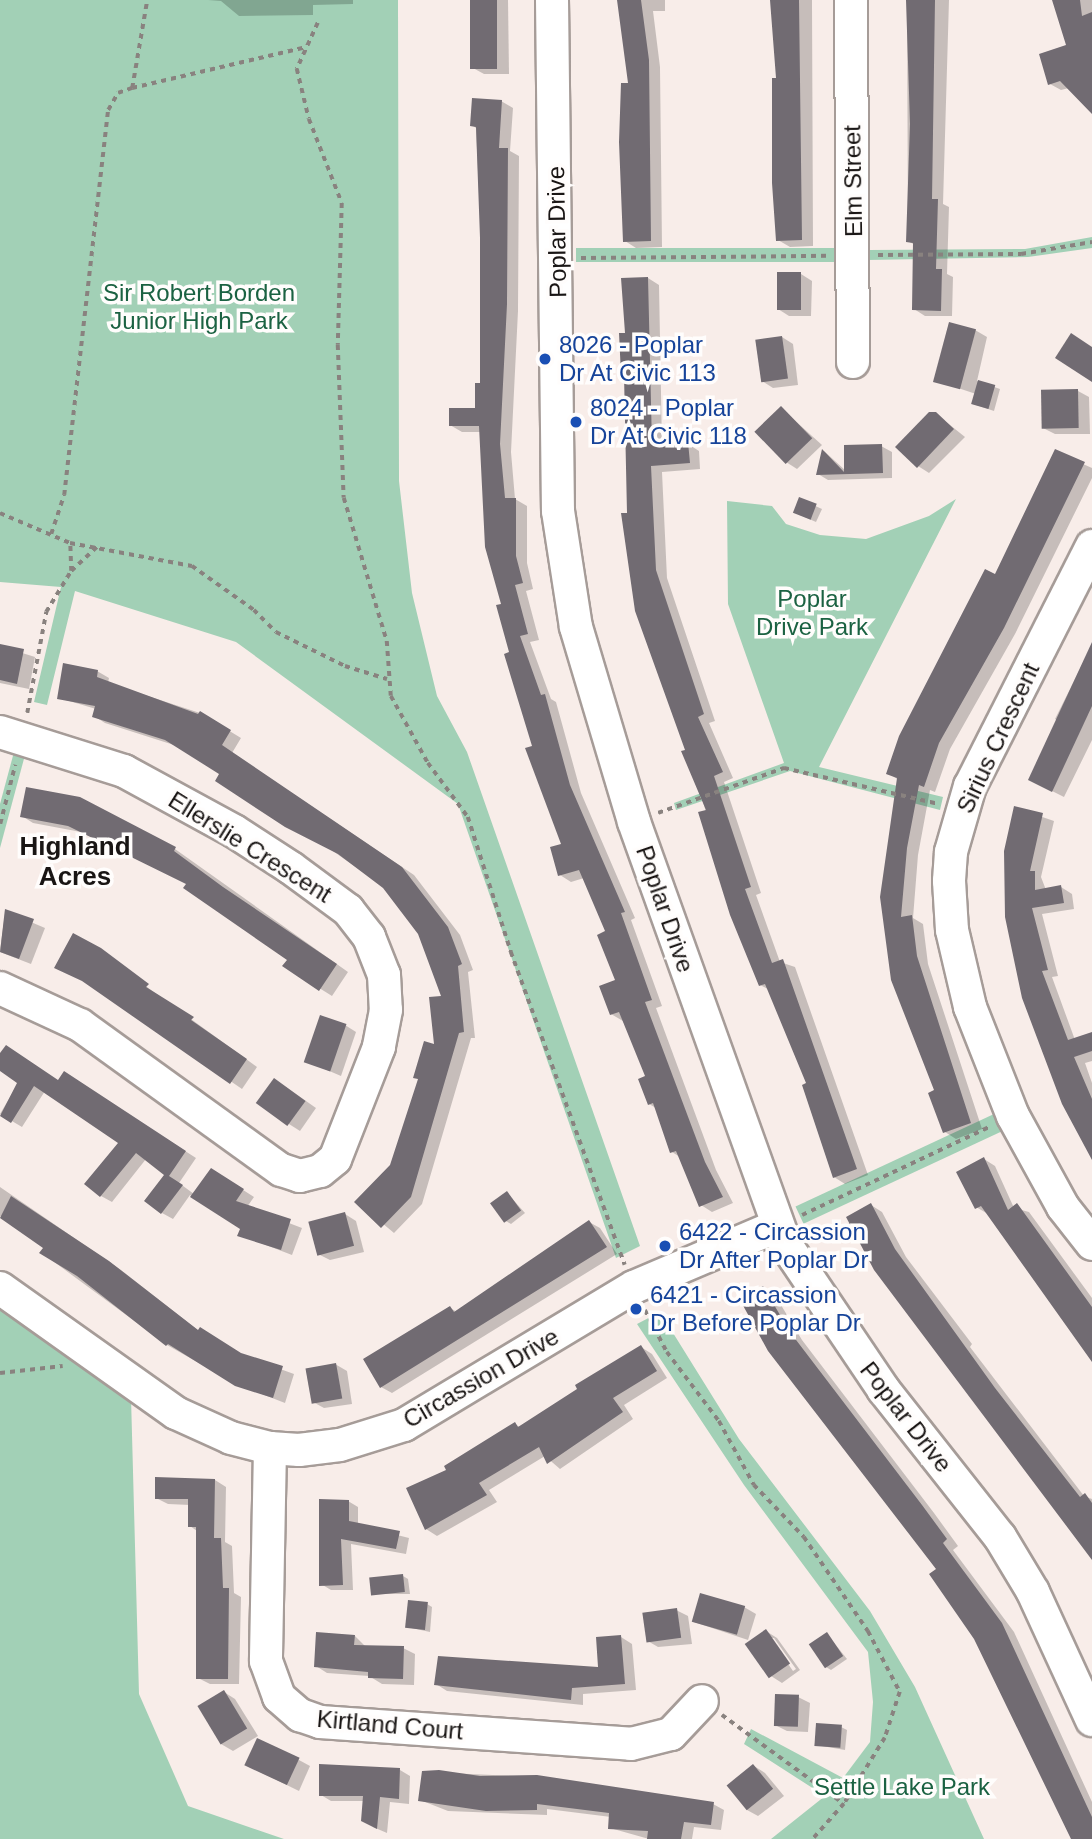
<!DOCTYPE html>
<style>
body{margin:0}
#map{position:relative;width:1092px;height:1839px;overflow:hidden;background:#f8ede9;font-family:Arial,sans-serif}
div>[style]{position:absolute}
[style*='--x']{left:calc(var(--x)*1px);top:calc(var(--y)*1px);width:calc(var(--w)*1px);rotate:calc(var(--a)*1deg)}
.green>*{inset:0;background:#a2d0b6;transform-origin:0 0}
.shadow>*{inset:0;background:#0003}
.building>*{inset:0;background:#716b72;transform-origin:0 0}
.path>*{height:3.5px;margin-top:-1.75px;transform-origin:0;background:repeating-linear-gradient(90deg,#89827f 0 5px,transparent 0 10px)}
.roads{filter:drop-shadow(2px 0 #a69c98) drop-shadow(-2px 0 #a69c98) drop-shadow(0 2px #a69c98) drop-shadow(0 -2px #a69c98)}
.minor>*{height:32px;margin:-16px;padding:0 16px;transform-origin:16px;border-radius:16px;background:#fff}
.dots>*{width:19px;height:19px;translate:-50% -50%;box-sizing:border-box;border:4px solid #fffdfc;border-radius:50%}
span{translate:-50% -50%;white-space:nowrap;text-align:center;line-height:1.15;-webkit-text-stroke:7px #fffdfc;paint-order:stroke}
.street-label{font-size:24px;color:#191514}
.park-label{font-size:24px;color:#1b6242}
.transit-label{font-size:24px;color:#164399}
.left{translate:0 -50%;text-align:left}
.neighbourhood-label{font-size:26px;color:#191514;font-weight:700}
</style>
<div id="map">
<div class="green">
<div style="clip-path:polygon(0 0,398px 0,399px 481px,412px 593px,437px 696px,467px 752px,640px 1246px,616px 1258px,458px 804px,236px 642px,75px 591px,47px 705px,34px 702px,61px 587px,0 582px)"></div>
<div style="clip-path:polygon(1092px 237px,1092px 248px,1028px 257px,868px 260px,869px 250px,1025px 249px)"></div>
<div style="left:834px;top:248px;width:14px;height:258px;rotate:90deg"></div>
<div style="clip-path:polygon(956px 499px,819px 767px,943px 797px,940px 810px,790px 771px,676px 810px,674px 803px,784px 763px,728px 604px,727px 501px,772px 506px,786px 524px,820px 535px,866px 539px,929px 516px)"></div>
<div style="clip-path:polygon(14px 752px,25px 755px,0 848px,0 804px)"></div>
<div style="left:994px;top:1114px;width:19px;height:219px;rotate:65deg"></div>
<div style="clip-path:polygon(0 1303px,131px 1397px,139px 1694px,188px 1806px,284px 1839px,0 1839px)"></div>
<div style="clip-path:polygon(660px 1312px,739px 1439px,870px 1611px,915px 1687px,984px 1839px,771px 1839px,825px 1796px,744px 1744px,751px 1729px,843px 1778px,870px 1742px,873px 1702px,868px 1652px,744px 1485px,637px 1324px)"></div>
</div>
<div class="shadow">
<div style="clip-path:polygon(208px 0,353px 0,353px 4px,313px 5px,313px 15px,239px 16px,221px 1px)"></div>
<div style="clip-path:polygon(470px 0,508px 0,509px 74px,484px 74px,473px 68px)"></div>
<div style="clip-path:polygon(619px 0,665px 0,665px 11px,653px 11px,660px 67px,662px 247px,636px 248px,625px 241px,630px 84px)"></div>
<div style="clip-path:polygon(772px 0,812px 0,813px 246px,790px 247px,778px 240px,777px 80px)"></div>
<div style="clip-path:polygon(907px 0,949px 0,943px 204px,949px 207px,947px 274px,953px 277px,952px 316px,925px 316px,914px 309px,915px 245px,908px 241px)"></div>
<div style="clip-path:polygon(1056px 0,1092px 0,1092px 111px,1069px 88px,1061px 90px,1050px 84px,1068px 46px)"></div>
<div style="clip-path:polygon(501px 101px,513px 108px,510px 151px,519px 156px,518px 311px,511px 452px,515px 499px,527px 506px,527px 563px,533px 589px,526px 591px,539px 640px,530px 642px,551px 699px,556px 702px,581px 793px,635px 918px,631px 920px,662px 1006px,656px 1008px,716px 1170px,733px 1203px,712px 1212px,701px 1205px,680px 1157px,672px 1152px,656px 1108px,649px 1104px,647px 1077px,623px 1021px,611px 1014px,617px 981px,607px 932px,584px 878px,571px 882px,560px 875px,563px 845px,511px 653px,481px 432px,462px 432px,450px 425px,477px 409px,482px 385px,481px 238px,476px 128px,472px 125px)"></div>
<div style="clip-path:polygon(801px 274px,812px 281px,811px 316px,789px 316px,778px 309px)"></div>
<div style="clip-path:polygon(648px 278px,659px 285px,662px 446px,688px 444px,699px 451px,700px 469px,662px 472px,667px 578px,715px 721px,709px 723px,733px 778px,724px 782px,761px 893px,756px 895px,780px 962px,795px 967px,868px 1175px,845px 1184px,834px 1177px,808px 1084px,770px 990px,760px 985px,687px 751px,628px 514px,626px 376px,622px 374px,626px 334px)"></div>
<div style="clip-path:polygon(975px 330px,987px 337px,977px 381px,1000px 389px,994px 411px,973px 404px,976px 394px,937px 381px)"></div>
<div style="clip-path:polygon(782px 337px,793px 344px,798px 385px,773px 388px,762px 381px)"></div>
<div style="clip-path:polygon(1078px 391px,1089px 397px,1090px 434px,1055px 434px,1043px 428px)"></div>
<div style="clip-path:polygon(781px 408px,822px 445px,797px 469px,786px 462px)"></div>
<div style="clip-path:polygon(935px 413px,965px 437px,929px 473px,918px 466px)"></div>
<div style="clip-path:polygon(881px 446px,892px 452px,892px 478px,828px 480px,818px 474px,824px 451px,846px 471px)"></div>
<div style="clip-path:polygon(1056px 452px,1092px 468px,1092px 478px,1015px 634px,950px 749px,935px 792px,930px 790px,918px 855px,913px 918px,923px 924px,928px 964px,982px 1129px,956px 1139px,945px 1132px,936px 1092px,892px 979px,899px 780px,889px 774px,996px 577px)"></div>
<div style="clip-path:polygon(800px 499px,822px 509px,816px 522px,800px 515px)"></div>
<div style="clip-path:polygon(1092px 645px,1092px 740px,1064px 797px,1042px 786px,1060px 722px,1055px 719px)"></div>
<div style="clip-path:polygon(0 646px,35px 657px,29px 689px,0 683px)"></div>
<div style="clip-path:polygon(97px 671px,109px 678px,108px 683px,200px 713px,241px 738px,232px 753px,414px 875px,460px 935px,473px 970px,468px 972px,475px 1038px,471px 1038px,422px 1204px,394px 1233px,357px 1202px,392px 1166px,436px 1046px,443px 997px,420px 933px,384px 887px,222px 773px,177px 746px,105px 723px,94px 716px,96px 709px,59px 698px)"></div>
<div style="clip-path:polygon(27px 789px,175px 849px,348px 972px,332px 996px,284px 966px,289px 960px,188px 884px,81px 832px,33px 823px,22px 816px)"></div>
<div style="clip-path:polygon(1016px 808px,1054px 821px,1041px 877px,1046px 890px,1061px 887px,1072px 894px,1074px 909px,1042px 914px,1058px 976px,1052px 977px,1075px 1040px,1092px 1034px,1092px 1061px,1085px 1063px,1092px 1083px,1092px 1150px,1024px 998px)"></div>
<div style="clip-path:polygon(5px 911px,45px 928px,31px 964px,0 952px)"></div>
<div style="clip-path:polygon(85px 942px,257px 1067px,242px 1089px,89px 984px)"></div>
<div style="clip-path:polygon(345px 1025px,356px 1032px,341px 1076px,306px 1061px)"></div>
<div style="clip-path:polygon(0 1056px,59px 1082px,75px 1080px,196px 1158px,179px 1183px,194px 1194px,223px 1177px,254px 1197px,247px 1207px,302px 1228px,292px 1255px,240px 1235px,242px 1228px,190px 1195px,173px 1219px,162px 1213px,166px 1174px,146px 1159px,112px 1202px,101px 1196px,87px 1184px,120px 1142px,45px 1091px,22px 1127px,0 1114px,19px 1082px,0 1069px)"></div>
<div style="clip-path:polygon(286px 1087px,316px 1108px,300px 1131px,289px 1124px)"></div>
<div style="clip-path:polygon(984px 1159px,995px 1166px,1014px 1208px,1029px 1212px,1092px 1298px,1092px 1357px,988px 1214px,976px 1207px)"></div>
<div style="clip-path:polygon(0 1187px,121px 1270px,199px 1331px,242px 1355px,294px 1374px,285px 1403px,236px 1384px,167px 1345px,42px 1253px,46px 1247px,0 1216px)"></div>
<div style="clip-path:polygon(507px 1193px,525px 1213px,511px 1224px,506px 1221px)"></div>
<div style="clip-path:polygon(871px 1205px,882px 1212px,906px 1257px,972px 1344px,970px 1347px,1084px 1496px,1092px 1499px,1092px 1557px,876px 1269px)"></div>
<div style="clip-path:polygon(345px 1214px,356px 1221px,364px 1252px,330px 1260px,318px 1254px)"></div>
<div style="clip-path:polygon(589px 1222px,600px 1228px,617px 1254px,392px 1393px,381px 1387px,450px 1308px,457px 1312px)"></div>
<div style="clip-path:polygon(763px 1288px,775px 1295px,802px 1340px,934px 1513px,958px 1546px,953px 1550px,1014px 1632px,1092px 1802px,1092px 1839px,1073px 1839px,1001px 1685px,939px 1569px,769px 1350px)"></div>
<div style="clip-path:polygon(641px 1347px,652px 1354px,667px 1378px,624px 1405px,633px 1419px,560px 1469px,545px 1456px,489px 1490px,497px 1502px,437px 1536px,426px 1529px,449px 1471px,515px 1424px,521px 1428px)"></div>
<div style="clip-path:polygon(335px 1364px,347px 1371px,352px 1404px,324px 1408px,313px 1402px)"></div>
<div style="clip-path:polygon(215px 1480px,226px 1487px,225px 1542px,232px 1546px,234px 1593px,241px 1597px,239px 1684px,210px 1684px,198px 1678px,197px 1531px,190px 1526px,190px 1505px,168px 1504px,156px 1498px)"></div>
<div style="clip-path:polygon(348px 1501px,358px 1507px,358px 1525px,409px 1538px,406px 1554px,351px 1544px,353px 1590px,331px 1590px,321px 1584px)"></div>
<div style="clip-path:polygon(403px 1576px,408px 1579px,410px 1594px,372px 1594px)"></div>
<div style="clip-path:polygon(427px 1604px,432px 1607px,430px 1632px,407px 1627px)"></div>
<div style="clip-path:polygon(744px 1607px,756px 1614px,748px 1640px,694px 1622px)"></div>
<div style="clip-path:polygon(676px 1610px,688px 1616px,692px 1644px,658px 1647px,646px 1640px)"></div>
<div style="clip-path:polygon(evenodd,766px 1631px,777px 1638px,800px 1670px,782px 1683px,771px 1676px,766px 1631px,770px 1638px,774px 1638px,796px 1669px,793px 1671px,770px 1638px)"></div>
<div style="clip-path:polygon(827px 1634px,847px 1659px,831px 1670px,826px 1667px)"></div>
<div style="clip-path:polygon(355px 1636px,366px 1647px,403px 1648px,415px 1654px,414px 1685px,382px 1684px,369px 1676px,327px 1673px,316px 1666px)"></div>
<div style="clip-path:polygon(621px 1637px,632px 1644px,636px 1690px,583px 1694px,583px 1705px,447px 1691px,436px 1684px,600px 1669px)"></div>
<div style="clip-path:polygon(224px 1692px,235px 1699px,258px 1736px,233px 1751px,221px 1744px)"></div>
<div style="clip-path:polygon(798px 1697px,810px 1703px,808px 1732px,787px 1731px,775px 1725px)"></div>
<div style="clip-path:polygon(841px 1727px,847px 1730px,845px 1750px,816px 1745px)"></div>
<div style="clip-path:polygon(299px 1760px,310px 1766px,299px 1791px,258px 1771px)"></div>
<div style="clip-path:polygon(754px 1766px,765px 1773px,784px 1796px,758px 1816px,747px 1810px)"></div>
<div style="clip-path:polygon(400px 1770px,410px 1776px,409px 1804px,390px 1802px,387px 1833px,373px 1827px,364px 1801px,331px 1801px,321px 1795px)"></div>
<div style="clip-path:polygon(424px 1772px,537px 1777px,713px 1804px,724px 1810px,721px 1830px,694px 1827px,692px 1839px,649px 1839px,610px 1828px,611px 1817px,547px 1809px,547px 1815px,448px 1811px,420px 1800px)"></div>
</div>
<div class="building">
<div style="left:470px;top:0;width:27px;height:69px"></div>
<div style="clip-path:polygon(617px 0,641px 0,649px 60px,651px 241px,623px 242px,619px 142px,621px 83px,628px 83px)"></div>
<div style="clip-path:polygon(770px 0,799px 0,802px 240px,776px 241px,772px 183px,772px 78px,776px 78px)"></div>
<div style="clip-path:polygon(906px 0,935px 0,932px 199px,938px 199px,936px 269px,942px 269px,941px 311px,912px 310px,913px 243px,906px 242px,910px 124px)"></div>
<div style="clip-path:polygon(1052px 0,1080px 0,1082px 16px,1092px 12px,1092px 114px,1060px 81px,1048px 85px,1039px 54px,1066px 45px)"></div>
<div style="clip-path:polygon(472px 98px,502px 100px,499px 148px,508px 148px,507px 304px,500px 444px,505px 498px,516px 498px,516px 556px,523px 583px,515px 585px,528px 634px,520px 636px,541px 695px,545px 694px,570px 785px,625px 912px,621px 913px,652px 1000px,645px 1002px,705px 1162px,723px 1197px,699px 1207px,676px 1151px,670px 1153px,653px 1103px,648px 1105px,638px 1079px,645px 1076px,619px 1012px,610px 1015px,599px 986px,615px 980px,597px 935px,605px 931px,579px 870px,558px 876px,550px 847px,561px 844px,525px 748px,532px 746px,504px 654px,509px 652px,496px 605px,501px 604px,485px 547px,479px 426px,449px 426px,449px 408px,475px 408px,475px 383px,480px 383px,480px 238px,476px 127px,470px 126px)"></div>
<div style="left:777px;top:272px;width:24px;height:38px"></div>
<div style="clip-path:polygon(648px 277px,652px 445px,688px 442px,690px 463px,651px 466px,656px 570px,704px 714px,698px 717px,723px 772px,714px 776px,751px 887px,745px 889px,772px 963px,783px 959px,857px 1169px,833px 1178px,802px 1085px,806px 1083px,765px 984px,759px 986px,730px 915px,698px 812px,706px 810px,681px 751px,685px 750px,635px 611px,621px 513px,627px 513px,624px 375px,621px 375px,619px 333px,625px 333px,621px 278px)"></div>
<div style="left:949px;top:322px;width:28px;height:62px;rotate:15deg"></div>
<div style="clip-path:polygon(1071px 333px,1092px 347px,1092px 382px,1055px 358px)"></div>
<div style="left:782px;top:336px;width:43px;height:27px;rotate:82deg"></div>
<div style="left:978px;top:380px;width:18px;height:25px;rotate:16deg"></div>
<div style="left:1078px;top:389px;width:39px;height:37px;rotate:89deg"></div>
<div style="left:781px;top:406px;width:45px;height:37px;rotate:46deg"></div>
<div style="clip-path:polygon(929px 412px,936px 412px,954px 429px,917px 468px,895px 447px)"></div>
<div style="clip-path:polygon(882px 444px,883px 473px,816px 475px,822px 449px,844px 472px,844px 445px)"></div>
<div style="clip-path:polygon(1055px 449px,1085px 462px,1004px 628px,939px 743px,924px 787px,919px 785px,907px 848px,901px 917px,912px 915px,917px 956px,971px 1123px,943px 1133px,928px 1093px,934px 1090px,891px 980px,880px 897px,897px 778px,886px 774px,899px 736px,932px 672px,985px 569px,995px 574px)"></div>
<div style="left:799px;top:497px;width:19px;height:17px;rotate:21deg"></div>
<div style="clip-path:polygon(1092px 642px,1092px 706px,1052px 792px,1028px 780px)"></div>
<div style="clip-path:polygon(0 644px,24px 649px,17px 684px,0 680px)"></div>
<div style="clip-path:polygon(63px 663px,98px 670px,97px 677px,198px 714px,200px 711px,231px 730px,222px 745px,402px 867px,448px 927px,462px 964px,458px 966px,464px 1032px,459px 1033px,411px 1197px,381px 1228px,354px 1202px,390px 1165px,418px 1079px,413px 1078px,424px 1041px,434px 1044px,429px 997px,441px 996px,418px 934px,383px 888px,338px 854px,285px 827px,215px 781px,219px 774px,165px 740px,92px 717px,95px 706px,57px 699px)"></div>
<div style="clip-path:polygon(26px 787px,80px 797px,176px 847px,174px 851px,223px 887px,337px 964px,319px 991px,282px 966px,287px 960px,183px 888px,186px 884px,68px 826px,20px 817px)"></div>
<div style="clip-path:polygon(1014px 806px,1043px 813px,1030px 871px,1035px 871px,1035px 890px,1061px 885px,1064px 903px,1032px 908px,1048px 970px,1042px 971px,1068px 1040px,1092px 1032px,1092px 1051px,1074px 1057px,1092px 1099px,1092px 1160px,1062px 1104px,1022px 998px,1005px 917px,1004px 851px)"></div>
<div style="clip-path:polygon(5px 909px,34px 919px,19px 959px,0 952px)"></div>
<div style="clip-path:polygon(73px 933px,101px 948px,149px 984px,146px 987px,194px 1017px,191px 1020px,247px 1059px,230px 1084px,82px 981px,54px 968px)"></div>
<div style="left:320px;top:1015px;width:28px;height:50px;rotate:19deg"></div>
<div style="clip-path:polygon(6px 1045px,58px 1080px,64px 1071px,186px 1151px,169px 1176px,183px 1185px,161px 1214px,144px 1201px,164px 1175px,136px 1153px,100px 1197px,84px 1184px,118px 1143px,34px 1086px,11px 1123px,0 1116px,17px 1083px,0 1071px,0 1053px)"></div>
<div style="left:274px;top:1078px;width:39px;height:31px;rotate:36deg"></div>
<div style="clip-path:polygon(984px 1157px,1008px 1210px,1017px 1203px,1092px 1307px,1092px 1362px,981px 1206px,975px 1209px,956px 1172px)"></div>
<div style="clip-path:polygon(211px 1168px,244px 1189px,236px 1201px,291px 1219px,281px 1250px,237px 1236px,240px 1229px,190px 1197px)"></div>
<div style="left:507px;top:1191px;width:24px;height:21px;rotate:54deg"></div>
<div style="clip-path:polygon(11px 1196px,109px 1261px,198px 1330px,200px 1327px,241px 1353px,283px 1366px,273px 1398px,235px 1386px,168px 1344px,166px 1346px,77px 1276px,39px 1253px,43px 1248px,0 1218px)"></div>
<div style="clip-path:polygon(871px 1203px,895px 1249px,995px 1388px,1080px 1497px,1085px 1493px,1092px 1503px,1092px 1560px,874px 1270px,846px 1217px)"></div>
<div style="left:345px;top:1212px;width:35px;height:38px;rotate:75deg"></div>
<div style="clip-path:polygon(589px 1220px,607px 1247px,380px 1388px,363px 1359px,450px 1306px,454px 1312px)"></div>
<div style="clip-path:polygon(763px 1286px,790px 1332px,922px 1505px,947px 1539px,943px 1543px,1002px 1623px,1092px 1817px,1092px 1839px,1071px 1839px,974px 1639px,929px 1574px,936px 1569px,768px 1351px,740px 1300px)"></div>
<div style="clip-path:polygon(641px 1345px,657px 1371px,613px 1398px,623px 1412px,547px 1464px,539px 1447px,479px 1483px,487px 1495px,425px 1530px,406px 1488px,446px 1470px,444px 1466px,515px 1422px,518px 1427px,577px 1389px,575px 1385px)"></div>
<div style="left:336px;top:1363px;width:36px;height:31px;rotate:80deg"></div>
<div style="clip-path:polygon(155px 1477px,215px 1479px,214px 1538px,221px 1538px,223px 1588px,229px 1588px,228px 1679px,196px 1679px,196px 1527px,188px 1527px,188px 1499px,155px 1499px)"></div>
<div style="clip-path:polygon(319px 1499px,349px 1500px,349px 1521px,400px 1531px,396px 1549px,341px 1539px,343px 1585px,319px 1586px)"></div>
<div style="left:403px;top:1574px;width:18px;height:34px;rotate:84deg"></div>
<div style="left:700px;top:1593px;width:47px;height:30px;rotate:16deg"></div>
<div style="left:408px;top:1600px;width:20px;height:28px;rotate:6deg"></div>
<div style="left:677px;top:1608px;width:30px;height:35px;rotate:82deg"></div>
<div style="left:766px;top:1629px;width:42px;height:26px;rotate:55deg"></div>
<div style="clip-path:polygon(316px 1632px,355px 1635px,354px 1645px,404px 1646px,403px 1679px,368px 1678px,368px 1672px,314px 1667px)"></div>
<div style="left:827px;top:1632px;width:29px;height:22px;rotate:56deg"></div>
<div style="clip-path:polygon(621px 1635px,625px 1684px,572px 1688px,571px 1700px,434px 1685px,438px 1656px,598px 1667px,596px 1637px)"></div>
<div style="left:224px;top:1690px;width:45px;height:31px;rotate:59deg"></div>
<div style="left:775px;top:1694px;width:24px;height:32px;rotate:2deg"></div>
<div style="left:816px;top:1723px;width:26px;height:23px;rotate:4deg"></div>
<div style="left:257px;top:1738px;width:47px;height:30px;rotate:25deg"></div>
<div style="clip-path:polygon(319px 1764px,400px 1768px,399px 1799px,380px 1797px,377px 1829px,361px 1821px,363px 1796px,319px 1796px)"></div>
<div style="left:753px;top:1764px;width:32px;height:34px;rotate:51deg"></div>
<div style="clip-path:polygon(439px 1770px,480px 1776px,537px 1775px,714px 1802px,711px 1825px,684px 1822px,681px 1839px,647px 1839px,648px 1831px,608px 1829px,609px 1813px,537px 1804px,537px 1810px,486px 1811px,418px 1801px,422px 1771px)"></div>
</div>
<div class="path">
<div style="--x:318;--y:23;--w:51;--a:114.5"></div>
<div style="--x:297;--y:69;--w:51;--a:76.5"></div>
<div style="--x:309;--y:119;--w:90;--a:68.6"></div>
<div style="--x:342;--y:203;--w:142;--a:91.6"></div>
<div style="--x:338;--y:345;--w:153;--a:87.8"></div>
<div style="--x:344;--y:498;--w:149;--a:73.3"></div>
<div style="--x:387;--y:641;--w:55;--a:85.8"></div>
<div style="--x:391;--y:696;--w:77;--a:61.1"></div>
<div style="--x:428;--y:763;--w:67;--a:53.5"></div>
<div style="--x:468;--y:817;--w:142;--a:72.3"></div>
<div style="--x:511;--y:952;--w:333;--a:70"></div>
<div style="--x:132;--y:88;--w:89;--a:-80.3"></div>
<div style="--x:878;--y:255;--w:143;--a:-0.4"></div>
<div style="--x:1021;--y:254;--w:72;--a:-9.6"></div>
<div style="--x:581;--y:258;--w:247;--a:-0.5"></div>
<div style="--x:0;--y:513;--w:76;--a:23.2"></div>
<div style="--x:70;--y:543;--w:124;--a:10.7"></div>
<div style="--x:192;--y:566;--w:76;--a:35.4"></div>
<div style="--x:254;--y:610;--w:31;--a:45"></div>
<div style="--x:276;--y:632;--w:77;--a:26.2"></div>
<div style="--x:345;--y:666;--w:44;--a:17.2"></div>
<div style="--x:51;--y:534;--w:41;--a:-71.6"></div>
<div style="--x:64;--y:495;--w:388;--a:-83.5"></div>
<div style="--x:108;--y:110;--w:20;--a:-60"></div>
<div style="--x:118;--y:93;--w:15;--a:-20"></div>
<div style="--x:132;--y:88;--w:176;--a:-13.2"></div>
<div style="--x:71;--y:571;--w:35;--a:-43"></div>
<div style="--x:27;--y:713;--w:103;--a:-79.3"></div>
<div style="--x:46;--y:612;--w:48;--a:-58.6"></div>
<div style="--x:71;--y:571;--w:28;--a:-92"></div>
<div style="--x:658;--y:813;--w:134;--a:-19.7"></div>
<div style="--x:784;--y:768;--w:159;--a:13.1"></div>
<div style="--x:0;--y:824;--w:61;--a:-75.7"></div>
<div style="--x:802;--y:1215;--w:207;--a:-25.2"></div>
<div style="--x:645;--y:1310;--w:47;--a:62.4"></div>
<div style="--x:667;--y:1352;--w:86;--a:53"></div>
<div style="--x:719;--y:1421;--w:73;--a:61.3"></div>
<div style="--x:754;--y:1485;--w:72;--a:46.1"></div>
<div style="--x:804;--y:1537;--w:114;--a:55.8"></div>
<div style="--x:868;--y:1631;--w:69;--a:62.3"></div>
<div style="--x:900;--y:1692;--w:48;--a:108.1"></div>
<div style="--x:885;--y:1738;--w:78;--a:121.8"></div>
<div style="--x:844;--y:1804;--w:47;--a:131.5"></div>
<div style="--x:0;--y:1373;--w:63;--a:-6.3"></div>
<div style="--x:722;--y:1715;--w:151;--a:36.1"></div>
</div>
<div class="roads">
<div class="minor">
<div style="--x:552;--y:0;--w:511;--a:89.33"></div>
<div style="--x:558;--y:511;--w:117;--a:81.2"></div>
<div style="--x:576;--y:627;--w:203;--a:73.4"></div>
<div style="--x:634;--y:822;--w:446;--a:70.3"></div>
<div style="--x:784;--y:1242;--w:177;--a:56"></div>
<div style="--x:883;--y:1389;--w:189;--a:51.7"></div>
<div style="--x:1000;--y:1537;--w:64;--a:59"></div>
<div style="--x:1033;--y:1592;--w:141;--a:65.3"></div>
<div style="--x:851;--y:0;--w:362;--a:89.7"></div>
<div style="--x:1092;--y:546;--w:269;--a:116.9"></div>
<div style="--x:970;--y:786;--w:69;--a:106.1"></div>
<div style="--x:951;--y:852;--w:29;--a:94"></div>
<div style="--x:949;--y:881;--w:49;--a:86.5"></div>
<div style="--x:952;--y:930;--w:79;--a:76.8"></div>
<div style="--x:970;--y:1007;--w:117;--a:68.5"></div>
<div style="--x:1013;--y:1116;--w:104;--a:61.2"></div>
<div style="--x:1063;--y:1207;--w:47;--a:51.9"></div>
<div style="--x:0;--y:732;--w:130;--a:17.5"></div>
<div style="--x:124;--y:771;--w:125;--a:28.6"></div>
<div style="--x:234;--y:831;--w:68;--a:33"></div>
<div style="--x:291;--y:868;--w:71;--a:36.4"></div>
<div style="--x:348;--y:910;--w:34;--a:52"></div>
<div style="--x:369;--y:937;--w:41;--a:68.5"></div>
<div style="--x:384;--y:975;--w:35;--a:87"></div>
<div style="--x:386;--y:1010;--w:38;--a:101"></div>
<div style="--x:379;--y:1047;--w:120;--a:111.4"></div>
<div style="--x:335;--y:1159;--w:19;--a:141"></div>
<div style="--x:320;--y:1171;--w:21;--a:166"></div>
<div style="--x:300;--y:1176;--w:20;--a:-162"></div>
<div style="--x:281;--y:1170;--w:248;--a:-144.2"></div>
<div style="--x:80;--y:1025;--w:88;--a:-155.2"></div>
<div style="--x:0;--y:1288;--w:216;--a:35.4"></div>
<div style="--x:176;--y:1413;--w:60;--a:24.4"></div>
<div style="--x:231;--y:1438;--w:40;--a:14.4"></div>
<div style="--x:270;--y:1448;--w:29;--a:4"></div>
<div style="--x:299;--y:1450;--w:41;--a:-7"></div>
<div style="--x:340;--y:1445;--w:67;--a:-17.4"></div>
<div style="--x:404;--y:1425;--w:268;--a:-31"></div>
<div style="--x:634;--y:1287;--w:155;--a:-23.1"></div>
<div style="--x:270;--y:1448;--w:213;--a:91.1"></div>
<div style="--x:266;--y:1661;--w:38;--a:70"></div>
<div style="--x:279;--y:1697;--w:28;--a:41"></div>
<div style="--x:300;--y:1715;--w:21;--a:19"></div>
<div style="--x:320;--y:1722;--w:312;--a:4"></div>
<div style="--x:631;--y:1744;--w:41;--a:-14"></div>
<div style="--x:671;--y:1734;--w:45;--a:-46.8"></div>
</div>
</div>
<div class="dots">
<div style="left:545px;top:359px;background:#1a4fb4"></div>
<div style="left:576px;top:422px;background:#1a4fb4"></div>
<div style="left:665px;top:1246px;background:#1a4fb4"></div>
<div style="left:636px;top:1309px;background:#1a4fb4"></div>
</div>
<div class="street-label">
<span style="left:853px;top:181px;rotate:-91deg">Elm Street</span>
<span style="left:557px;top:232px;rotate:-91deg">Poplar Drive</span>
<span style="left:998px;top:738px;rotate:-65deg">Sirius Crescent</span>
<span style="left:250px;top:847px;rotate:32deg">Ellerslie Crescent</span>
<span style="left:665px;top:909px;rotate:71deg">Poplar Drive</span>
<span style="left:481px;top:1378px;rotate:-30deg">Circassion Drive</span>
<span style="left:906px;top:1417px;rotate:52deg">Poplar Drive</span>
<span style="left:390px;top:1725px;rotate:5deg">Kirtland Court</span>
</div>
<div class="park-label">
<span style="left:199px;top:307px">Sir Robert Borden<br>Junior High Park</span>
<span style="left:812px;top:613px">Poplar<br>Drive Park</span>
<span style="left:902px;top:1787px">Settle Lake Park</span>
</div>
<div class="transit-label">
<span class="left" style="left:559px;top:359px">8026 - Poplar<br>Dr At Civic 113</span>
<span class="left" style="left:590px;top:422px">8024 - Poplar<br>Dr At Civic 118</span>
<span class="left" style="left:679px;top:1246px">6422 - Circassion<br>Dr After Poplar Dr</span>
<span class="left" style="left:650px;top:1309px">6421 - Circassion<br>Dr Before Poplar Dr</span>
</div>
<div class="neighbourhood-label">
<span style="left:75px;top:862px">Highland<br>Acres</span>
</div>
</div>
